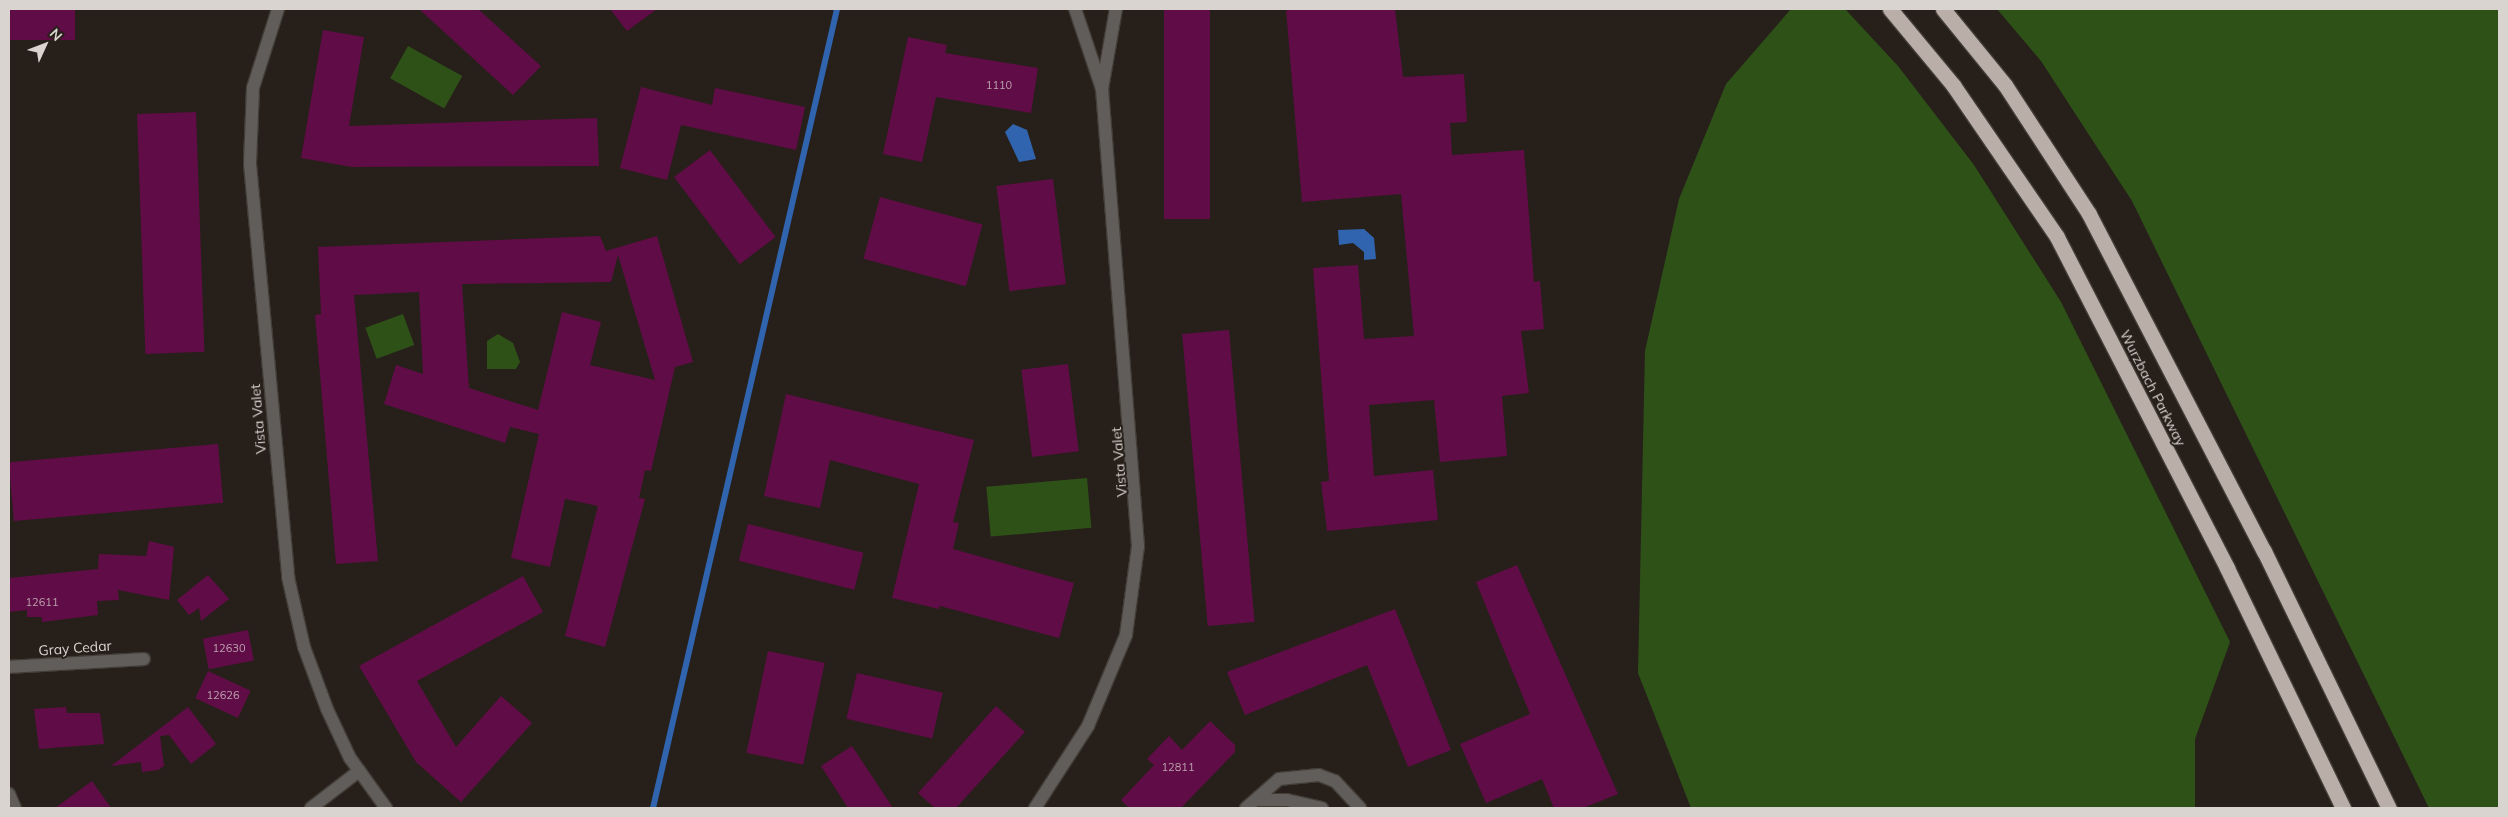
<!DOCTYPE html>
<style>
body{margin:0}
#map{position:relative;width:2508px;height:817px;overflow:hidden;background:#27201a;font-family:Mulish,sans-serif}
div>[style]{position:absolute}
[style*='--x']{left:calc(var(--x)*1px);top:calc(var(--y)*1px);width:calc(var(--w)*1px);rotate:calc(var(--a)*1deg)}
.green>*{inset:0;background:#2e5118;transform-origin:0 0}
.water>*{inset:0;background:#3164ae}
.stream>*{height:6px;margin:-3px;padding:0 3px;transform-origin:3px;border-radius:3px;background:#3164ae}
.building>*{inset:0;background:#600c46;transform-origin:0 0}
.roads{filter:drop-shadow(1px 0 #433d37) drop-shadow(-1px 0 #433d37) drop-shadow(0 1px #433d37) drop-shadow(0 -1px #433d37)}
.street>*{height:12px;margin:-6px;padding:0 6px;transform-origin:6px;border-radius:6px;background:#605d5a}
.highway>*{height:15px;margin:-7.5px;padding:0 7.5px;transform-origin:7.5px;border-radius:7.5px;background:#b9afa8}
span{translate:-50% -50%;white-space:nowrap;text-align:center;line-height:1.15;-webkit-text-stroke:4px #27201a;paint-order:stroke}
.number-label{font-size:11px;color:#bba2ae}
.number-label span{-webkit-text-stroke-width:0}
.street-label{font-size:14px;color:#d9d4d0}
.frame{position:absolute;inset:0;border:10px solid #d9d4d0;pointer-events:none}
.north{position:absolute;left:20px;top:20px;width:50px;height:50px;-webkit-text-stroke:4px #27201a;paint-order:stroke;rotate:47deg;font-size:14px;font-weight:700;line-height:20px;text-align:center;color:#d9d4d0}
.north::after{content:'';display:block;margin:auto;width:18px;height:22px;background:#d9d4d0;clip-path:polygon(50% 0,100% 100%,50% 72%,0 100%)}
</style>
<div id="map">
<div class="green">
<div style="clip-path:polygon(1791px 9px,1845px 9px,1898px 66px,1974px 165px,2061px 302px,2230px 642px,2195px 739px,2195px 808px,1691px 808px,1638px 673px,1645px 351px,1679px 199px,1726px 84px)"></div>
<div style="clip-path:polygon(1997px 9px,2499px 9px,2499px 808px,2429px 808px,2132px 201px,2041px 61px)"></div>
<div style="left:408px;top:46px;width:62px;height:37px;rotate:29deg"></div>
<div style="left:403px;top:314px;width:33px;height:40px;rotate:70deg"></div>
<div style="clip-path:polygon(498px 334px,513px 343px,520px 362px,516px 369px,487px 369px,487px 341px)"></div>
<div style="left:1087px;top:478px;width:50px;height:101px;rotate:85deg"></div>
</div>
<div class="water">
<div style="clip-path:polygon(1013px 124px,1027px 130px,1036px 159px,1019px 162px,1005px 132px)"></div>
<div style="clip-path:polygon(1364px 229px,1374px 238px,1376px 259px,1364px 260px,1364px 252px,1353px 243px,1339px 245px,1338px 230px)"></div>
</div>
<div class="stream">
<div style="--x:653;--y:808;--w:820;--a:-77.03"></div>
</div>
<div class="building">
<div style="left:9px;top:9px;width:66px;height:31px"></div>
<div style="clip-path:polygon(419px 9px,478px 9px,541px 66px,513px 95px)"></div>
<div style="clip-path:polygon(610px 9px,657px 9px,627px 31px)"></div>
<div style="left:1164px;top:9px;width:46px;height:210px"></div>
<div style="clip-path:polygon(1286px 9px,1395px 9px,1403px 77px,1464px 74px,1467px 122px,1450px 123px,1452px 155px,1524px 150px,1534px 282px,1540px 281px,1544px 329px,1521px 331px,1529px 393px,1502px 396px,1507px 456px,1440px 462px,1434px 400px,1369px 405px,1374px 476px,1433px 470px,1438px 520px,1327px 531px,1321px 482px,1329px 481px,1313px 268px,1358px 265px,1364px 339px,1414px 336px,1401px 194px,1302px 202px)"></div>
<div style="clip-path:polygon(323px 30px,364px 37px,349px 126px,597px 118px,599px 166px,352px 167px,301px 158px)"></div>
<div style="clip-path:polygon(908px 37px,947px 45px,945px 53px,1038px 68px,1031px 113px,936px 97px,922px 162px,883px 154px)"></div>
<div style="clip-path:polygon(641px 87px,712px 105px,715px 88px,805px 107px,796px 150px,681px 125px,667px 180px,620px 168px)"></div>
<div style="left:196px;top:112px;width:240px;height:59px;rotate:88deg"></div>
<div style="left:710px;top:150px;width:109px;height:45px;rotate:53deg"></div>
<div style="left:1053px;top:179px;width:106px;height:57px;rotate:83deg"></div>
<div style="left:880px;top:197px;width:106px;height:64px;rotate:15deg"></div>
<div style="clip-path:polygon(evenodd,600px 236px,606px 251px,657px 236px,693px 362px,675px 367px,651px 471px,645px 470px,639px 498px,645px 499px,605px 647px,565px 636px,598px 506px,565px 499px,550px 567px,511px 558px,539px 434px,510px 427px,505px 443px,384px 404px,396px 365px,423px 374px,419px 292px,354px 295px,378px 561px,336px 564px,315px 315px,321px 314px,318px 247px,600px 236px,618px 255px,655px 380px,590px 365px,601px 322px,562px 312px,538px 410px,469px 388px,462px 284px,611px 282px,618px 255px)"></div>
<div style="left:1229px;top:330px;width:293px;height:47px;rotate:85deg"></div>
<div style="left:1068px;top:364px;width:88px;height:47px;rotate:83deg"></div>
<div style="clip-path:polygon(786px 394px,974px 440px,953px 522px,959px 523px,953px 549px,1074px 583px,1059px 638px,940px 606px,939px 609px,892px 598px,919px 484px,830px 460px,820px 508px,764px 496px)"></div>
<div style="left:218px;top:444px;width:59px;height:210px;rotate:85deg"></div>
<div style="left:748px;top:524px;width:119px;height:38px;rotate:14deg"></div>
<div style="clip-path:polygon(149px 541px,174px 547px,169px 600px,118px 590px,119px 600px,97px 601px,98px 615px,42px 622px,42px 617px,27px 617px,27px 610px,9px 612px,9px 578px,98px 569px,99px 554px,146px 556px)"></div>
<div style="clip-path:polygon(1517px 565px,1618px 794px,1583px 808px,1554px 808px,1542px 779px,1486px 803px,1460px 744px,1530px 714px,1476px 582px)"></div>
<div style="clip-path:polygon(208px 575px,229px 599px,201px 621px,199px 608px,189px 615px,177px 600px)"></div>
<div style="clip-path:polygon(523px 576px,543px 612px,417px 681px,456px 747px,501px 696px,532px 723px,461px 802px,416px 762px,359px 666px)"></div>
<div style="clip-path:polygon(1395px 609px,1451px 750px,1408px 767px,1367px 665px,1245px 715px,1227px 672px)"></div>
<div style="left:248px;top:630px;width:31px;height:46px;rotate:79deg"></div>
<div style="left:768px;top:651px;width:58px;height:104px;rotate:12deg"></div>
<div style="left:208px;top:671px;width:47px;height:30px;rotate:25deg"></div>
<div style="left:857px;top:673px;width:88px;height:47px;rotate:13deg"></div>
<div style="clip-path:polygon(996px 706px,1025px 732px,956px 808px,935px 808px,918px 793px)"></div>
<div style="clip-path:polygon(66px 707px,67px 713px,100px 713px,104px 744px,39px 749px,34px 709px)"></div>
<div style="clip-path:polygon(188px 707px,216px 744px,191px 764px,169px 735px,160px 736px,164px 766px,158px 770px,142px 772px,141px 762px,111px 766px)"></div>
<div style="clip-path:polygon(1210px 721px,1235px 745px,1235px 752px,1181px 808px,1129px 808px,1121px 800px,1154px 765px,1147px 759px,1169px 736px,1182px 750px)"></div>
<div style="clip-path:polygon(852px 746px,893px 808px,848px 808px,821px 766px)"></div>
<div style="clip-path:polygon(92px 781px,111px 808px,55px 808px)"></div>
</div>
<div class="roads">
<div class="street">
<div style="--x:278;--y:9;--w:83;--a:107.6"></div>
<div style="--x:253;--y:88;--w:76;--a:92.3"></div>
<div style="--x:250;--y:164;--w:415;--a:84.7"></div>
<div style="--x:288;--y:577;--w:72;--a:77.1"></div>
<div style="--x:304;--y:647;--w:66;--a:69.6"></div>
<div style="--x:327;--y:709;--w:54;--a:64.9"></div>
<div style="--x:350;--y:758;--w:62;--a:54.2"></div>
<div style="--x:1102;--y:89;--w:81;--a:-80.1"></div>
<div style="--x:9;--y:667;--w:135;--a:-3.4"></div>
<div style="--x:9;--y:794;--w:15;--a:67"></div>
<div style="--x:1260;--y:800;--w:27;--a:0"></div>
<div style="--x:1287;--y:800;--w:36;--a:13"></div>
<div style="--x:311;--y:808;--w:61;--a:-37.6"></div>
<div style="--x:1035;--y:808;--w:98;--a:-57.1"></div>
<div style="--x:1088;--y:726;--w:99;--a:-67.3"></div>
<div style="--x:1126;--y:635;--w:90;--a:-82.3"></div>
<div style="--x:1138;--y:546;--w:458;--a:-94.5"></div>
<div style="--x:1102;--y:89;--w:84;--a:-108.6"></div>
<div style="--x:1246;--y:808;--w:44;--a:-41.3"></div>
<div style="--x:1279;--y:779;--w:40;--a:-5.7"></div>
<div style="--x:1319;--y:775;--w:17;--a:21"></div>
<div style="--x:1335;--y:781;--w:37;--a:47"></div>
</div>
<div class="highway">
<div style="--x:1890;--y:9;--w:99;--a:50.3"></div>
<div style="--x:1953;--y:85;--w:184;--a:55.6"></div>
<div style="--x:2057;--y:237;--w:372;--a:62.8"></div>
<div style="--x:2227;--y:568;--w:267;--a:64.2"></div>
<div style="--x:1943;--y:9;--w:98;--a:50.8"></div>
<div style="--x:2005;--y:85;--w:154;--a:56.9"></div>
<div style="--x:2089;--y:214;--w:380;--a:62.6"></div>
<div style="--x:2264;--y:551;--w:286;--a:64.1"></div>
</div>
</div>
<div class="number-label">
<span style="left:999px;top:85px">1110</span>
<span style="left:42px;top:602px">12611</span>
<span style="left:229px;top:648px">12630</span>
<span style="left:223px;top:695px">12626</span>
<span style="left:1178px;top:767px">12811</span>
</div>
<div class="street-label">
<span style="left:2153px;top:388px;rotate:63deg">Wurzbach Parkway</span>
<span style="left:258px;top:419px;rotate:-95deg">Vista Valet</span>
<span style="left:1119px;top:462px;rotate:-95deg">Vista Valet</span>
<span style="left:75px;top:648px;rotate:-4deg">Gray Cedar</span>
</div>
<div class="frame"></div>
<div class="north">N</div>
</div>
